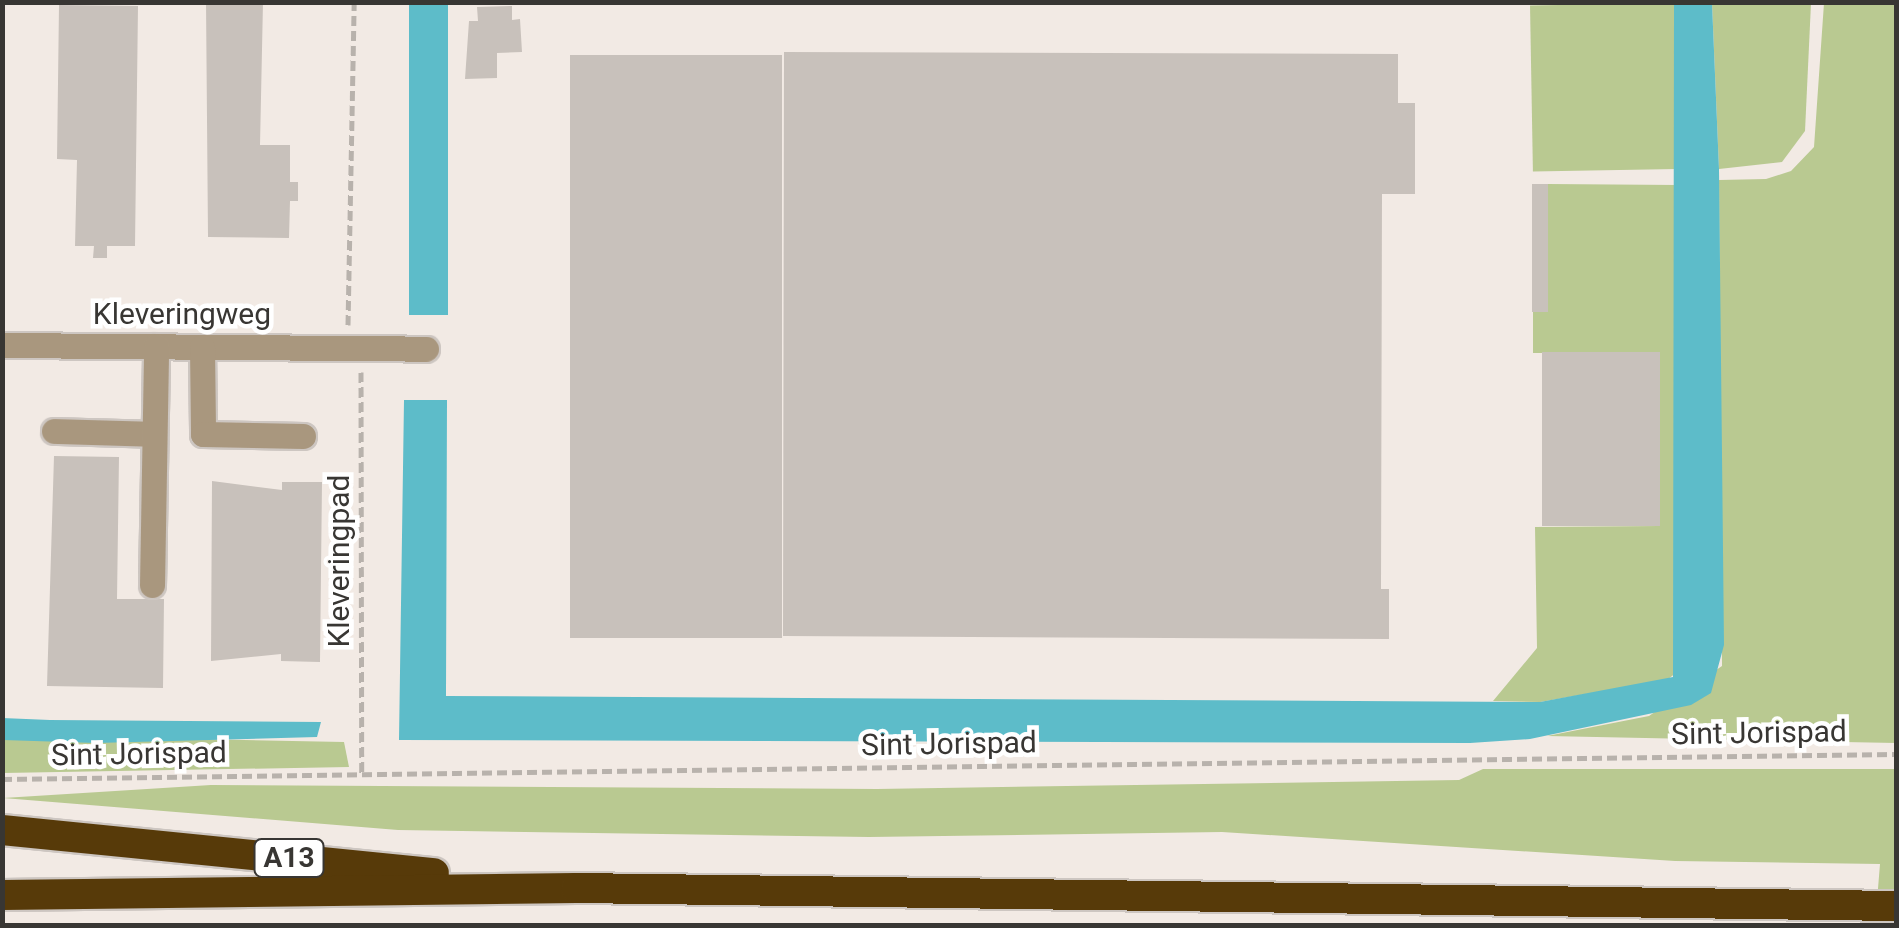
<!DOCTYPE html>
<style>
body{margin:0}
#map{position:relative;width:1899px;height:928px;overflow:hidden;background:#f2eae4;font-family:Roboto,sans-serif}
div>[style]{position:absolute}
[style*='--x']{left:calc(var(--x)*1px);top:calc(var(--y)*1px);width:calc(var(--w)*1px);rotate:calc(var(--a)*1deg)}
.green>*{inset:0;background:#b9c991;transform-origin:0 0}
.water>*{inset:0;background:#5dbcc9;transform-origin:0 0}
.building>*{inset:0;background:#c8c1bb;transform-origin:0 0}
.path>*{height:5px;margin-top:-2.5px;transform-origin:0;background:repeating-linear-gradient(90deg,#b8b2ac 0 10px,transparent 0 15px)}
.roads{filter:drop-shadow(2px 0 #cdc6c1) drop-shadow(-2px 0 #cdc6c1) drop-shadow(0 2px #cdc6c1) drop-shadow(0 -2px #cdc6c1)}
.minor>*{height:25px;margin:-12.5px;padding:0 12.5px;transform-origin:12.5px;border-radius:12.5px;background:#a9977e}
.highway>*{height:30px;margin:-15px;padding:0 15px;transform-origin:15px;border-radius:15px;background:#573a09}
span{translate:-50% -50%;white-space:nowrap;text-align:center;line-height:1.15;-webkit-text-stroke:9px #fff;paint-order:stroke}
.shield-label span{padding:2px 8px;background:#fff;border:2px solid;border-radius:8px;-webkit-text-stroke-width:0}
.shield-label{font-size:28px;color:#383633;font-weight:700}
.street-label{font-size:30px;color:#383633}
.frame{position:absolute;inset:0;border:5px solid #383633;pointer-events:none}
</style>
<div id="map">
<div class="green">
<div style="left:1674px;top:3px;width:166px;height:144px;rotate:89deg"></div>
<div style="clip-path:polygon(1712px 3px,1811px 3px,1805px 131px,1782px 162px,1719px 169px)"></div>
<div style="clip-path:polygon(1824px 3px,1896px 3px,1896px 743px,1547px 736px,1649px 716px,1722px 666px,1719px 180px,1766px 179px,1791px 171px,1814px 147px)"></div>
<div style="clip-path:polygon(1548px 184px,1678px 185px,1677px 672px,1667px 680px,1540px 702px,1493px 701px,1537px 648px,1535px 527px,1659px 526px,1660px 353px,1533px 353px,1533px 312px,1548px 311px)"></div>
<div style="clip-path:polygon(3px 735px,344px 742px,349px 767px,3px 773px)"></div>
<div style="clip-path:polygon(1483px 769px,1896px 769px,1894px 925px,1875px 925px,1880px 864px,1675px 861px,1222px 832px,869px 837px,398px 830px,3px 798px,211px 785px,877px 789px,1459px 780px)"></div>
</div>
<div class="water">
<div style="left:409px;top:3px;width:39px;height:312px"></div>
<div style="clip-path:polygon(1674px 3px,1712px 3px,1719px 169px,1724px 645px,1711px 693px,1691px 705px,1530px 739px,1470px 743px,399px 740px,404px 400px,447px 400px,446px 696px,1540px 702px,1673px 677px)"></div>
<div style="clip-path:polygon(2px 718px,50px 720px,321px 722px,317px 737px,96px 743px,3px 740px)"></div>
</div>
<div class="building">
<div style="clip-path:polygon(206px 2px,263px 2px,260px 145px,290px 145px,290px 182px,298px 182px,298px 201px,290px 201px,289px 238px,208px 237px)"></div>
<div style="clip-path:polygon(59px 5px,138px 6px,135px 246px,107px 246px,107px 258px,93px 258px,94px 246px,75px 246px,77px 160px,57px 159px)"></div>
<div style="clip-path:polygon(512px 6px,512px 20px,520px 19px,522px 52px,497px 53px,497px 78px,465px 79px,469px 21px,478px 21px,477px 7px)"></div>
<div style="clip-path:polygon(784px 52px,1398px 54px,1398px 103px,1415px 103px,1415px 194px,1382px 194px,1381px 589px,1389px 589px,1389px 639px,783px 636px)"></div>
<div style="left:570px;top:55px;width:212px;height:583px"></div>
<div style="left:1548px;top:184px;width:128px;height:16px;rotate:90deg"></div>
<div style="left:1542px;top:352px;width:118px;height:174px"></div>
<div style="clip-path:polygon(54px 456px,119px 457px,117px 599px,164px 599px,163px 688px,47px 686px)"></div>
<div style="clip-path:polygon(212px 481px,282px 490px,282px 482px,322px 482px,320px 662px,281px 661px,281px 654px,211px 661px)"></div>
</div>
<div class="path">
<div style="--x:348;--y:325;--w:323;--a:-88.9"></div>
<div style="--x:361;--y:372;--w:402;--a:89.9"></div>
<div style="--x:2;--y:779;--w:1894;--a:-0.76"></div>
</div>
<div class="roads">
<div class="minor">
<div style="--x:2;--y:345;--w:424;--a:0.5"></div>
<div style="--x:202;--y:347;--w:87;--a:89.3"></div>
<div style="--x:203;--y:434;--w:100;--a:1.1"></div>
<div style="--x:54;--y:431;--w:100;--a:1.7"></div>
<div style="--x:152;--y:585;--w:239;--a:-89"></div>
</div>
<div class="highway">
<div style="--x:2;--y:830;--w:434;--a:5.7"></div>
<div style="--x:2;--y:895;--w:574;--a:-0.7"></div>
<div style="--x:576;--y:888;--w:1320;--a:0.78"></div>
</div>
</div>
<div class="shield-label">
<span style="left:289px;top:858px">A13</span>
</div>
<div class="street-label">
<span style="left:182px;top:314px">Kleveringweg</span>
<span style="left:339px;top:561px;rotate:-90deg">Kleveringpad</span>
<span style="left:1759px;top:733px;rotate:-1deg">Sint Jorispad</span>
<span style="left:949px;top:744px;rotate:-1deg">Sint Jorispad</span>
<span style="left:139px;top:754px;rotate:-1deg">Sint Jorispad</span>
</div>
<div class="frame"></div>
</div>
